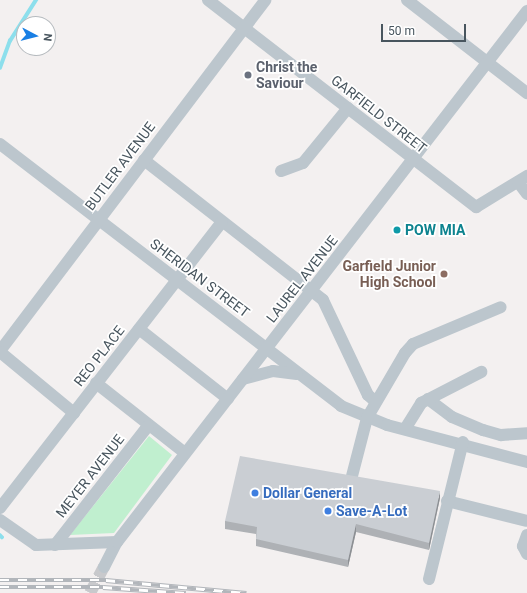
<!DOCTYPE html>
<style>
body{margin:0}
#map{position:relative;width:527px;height:593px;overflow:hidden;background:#f3f0f0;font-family:Roboto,sans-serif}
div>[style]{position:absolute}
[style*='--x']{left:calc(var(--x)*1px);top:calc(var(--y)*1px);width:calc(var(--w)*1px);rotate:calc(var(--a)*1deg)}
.green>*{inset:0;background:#c0efcf}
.stream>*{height:3.5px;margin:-1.75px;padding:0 1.75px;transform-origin:1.75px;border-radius:1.75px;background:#8ddfec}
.minor-tunnel>*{height:12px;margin-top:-6px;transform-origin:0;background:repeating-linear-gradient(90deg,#c8c9cc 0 12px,transparent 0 18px)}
.minor>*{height:12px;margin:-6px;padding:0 6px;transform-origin:6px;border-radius:6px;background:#bcc6cd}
.rail>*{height:4.5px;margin-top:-2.25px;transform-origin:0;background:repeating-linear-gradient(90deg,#fff 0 9px,#b2b6bb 0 18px);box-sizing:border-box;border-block:1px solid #b2b6bb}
.wall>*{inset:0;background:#aeb1b5}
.shaded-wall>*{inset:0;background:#8d9094}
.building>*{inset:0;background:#caced3}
.dots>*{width:11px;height:11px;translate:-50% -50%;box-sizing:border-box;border:2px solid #fff;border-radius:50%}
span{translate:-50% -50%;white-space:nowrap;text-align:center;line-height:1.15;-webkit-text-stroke:3.5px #fff;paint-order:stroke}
.worship-label{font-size:14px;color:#5b616d;font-weight:700}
.left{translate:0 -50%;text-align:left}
.street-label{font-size:14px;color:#48555e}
.culture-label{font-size:14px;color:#0d838f;font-weight:700}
.education-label{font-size:14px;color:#785e54;font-weight:700}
.right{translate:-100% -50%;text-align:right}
.shop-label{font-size:14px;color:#366cbe;font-weight:700}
.north{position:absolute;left:16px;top:16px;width:40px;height:40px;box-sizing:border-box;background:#fff;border:1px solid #b6bbbf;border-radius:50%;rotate:97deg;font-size:11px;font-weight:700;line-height:16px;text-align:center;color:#48555e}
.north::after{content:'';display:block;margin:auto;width:14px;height:18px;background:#197fe4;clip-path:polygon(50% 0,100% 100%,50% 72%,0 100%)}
.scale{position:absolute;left:381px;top:24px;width:85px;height:18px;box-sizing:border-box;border:2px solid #48555e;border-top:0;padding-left:5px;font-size:12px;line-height:14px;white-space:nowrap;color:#48555e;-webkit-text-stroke:3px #fff;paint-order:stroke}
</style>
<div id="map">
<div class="green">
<div style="clip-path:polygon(149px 436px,172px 455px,114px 533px,70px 535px)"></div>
</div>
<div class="stream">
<div style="--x:0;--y:68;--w:29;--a:-70"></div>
<div style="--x:10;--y:41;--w:49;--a:-57.6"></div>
<div style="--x:0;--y:535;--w:3;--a:45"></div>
</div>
<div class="minor-tunnel">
<div style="--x:90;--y:593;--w:30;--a:-62"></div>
</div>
<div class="minor">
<div style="--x:208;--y:0;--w:339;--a:37.7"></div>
<div style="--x:476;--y:207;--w:60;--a:-31.3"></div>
<div style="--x:407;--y:0;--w:152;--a:37.8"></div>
<div style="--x:0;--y:144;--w:430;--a:37.5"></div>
<div style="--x:341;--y:406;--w:50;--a:22.4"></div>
<div style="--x:387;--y:425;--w:145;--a:14.8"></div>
<div style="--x:144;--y:160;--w:227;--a:38"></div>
<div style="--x:323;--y:300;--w:105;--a:64.7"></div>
<div style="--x:368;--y:395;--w:9;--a:41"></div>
<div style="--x:281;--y:171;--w:23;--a:-20"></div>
<div style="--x:303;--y:163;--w:71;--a:-50.7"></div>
<div style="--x:518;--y:182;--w:15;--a:53"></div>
<div style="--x:139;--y:329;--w:113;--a:38.2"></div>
<div style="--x:0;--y:351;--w:440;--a:-52.9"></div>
<div style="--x:0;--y:352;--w:96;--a:39.5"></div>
<div style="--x:243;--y:379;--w:31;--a:-15"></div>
<div style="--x:273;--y:371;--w:24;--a:7"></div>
<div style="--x:96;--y:383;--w:113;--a:38.2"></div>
<div style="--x:428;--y:399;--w:30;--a:37"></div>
<div style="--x:452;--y:417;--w:34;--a:23"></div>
<div style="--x:483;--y:430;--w:19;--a:16"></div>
<div style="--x:501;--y:435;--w:26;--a:-4"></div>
<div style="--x:405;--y:429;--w:31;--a:-58"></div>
<div style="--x:421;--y:403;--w:68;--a:-27.3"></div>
<div style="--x:352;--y:476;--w:60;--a:-75.5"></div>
<div style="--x:367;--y:418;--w:75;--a:-59.7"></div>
<div style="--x:405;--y:353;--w:12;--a:-48"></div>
<div style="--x:413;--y:344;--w:95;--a:-22.8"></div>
<div style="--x:447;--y:501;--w:82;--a:14"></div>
<div style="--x:0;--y:508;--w:362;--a:-52.2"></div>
<div style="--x:0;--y:520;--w:44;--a:34.8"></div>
<div style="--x:36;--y:545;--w:81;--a:-2.1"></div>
<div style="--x:527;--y:535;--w:12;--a:110"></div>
<div style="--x:523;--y:546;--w:9;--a:63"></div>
<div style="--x:55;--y:545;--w:151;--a:-52"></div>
<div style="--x:104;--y:567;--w:28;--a:-63"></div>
<div style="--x:117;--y:542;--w:671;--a:-52.33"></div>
<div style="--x:429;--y:579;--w:141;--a:-76.1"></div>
</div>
<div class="rail">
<div style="--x:0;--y:580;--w:106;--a:0"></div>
<div style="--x:106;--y:580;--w:141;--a:5.3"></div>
<div style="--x:0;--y:587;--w:103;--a:0"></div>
<div style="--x:103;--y:587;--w:83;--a:4.1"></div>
</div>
<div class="wall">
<div style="clip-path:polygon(440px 498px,429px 550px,356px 532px,348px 567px,256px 546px,256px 534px,225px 529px,225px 521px)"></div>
</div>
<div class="shaded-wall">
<div style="clip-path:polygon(440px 491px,440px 498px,429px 550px,429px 543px)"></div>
<div style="clip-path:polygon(356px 524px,356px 532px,348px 567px,348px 560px)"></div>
</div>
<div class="building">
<div style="clip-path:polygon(240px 456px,440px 491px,429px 543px,356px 524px,348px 560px,256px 539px,257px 527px,225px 521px)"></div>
</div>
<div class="dots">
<div style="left:248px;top:75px;background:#6b7280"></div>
<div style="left:397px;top:230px;background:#0f9aa8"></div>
<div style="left:444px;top:274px;background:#8d6e63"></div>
<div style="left:255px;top:493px;background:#3f7fe0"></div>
<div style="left:328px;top:511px;background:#3f7fe0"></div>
</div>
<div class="worship-label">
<span class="left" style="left:256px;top:75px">Christ the<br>Saviour</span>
</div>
<div class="street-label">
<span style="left:379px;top:114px;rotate:38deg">GARFIELD STREET</span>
<span style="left:120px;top:166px;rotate:-53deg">BUTLER AVENUE</span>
<span style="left:200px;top:278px;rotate:37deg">SHERIDAN STREET</span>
<span style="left:302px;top:279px;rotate:-52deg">LAUREL AVENUE</span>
<span style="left:99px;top:356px;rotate:-52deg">REO PLACE</span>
<span style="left:90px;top:476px;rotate:-52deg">MEYER AVENUE</span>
</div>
<div class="culture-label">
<span class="left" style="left:405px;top:230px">POW MIA</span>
</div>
<div class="education-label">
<span class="right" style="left:436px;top:274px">Garfield Junior<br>High School</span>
</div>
<div class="shop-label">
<span class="left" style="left:263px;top:493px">Dollar General</span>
<span class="left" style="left:336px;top:511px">Save-A-Lot</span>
</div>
<div class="north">N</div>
<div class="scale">50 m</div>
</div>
